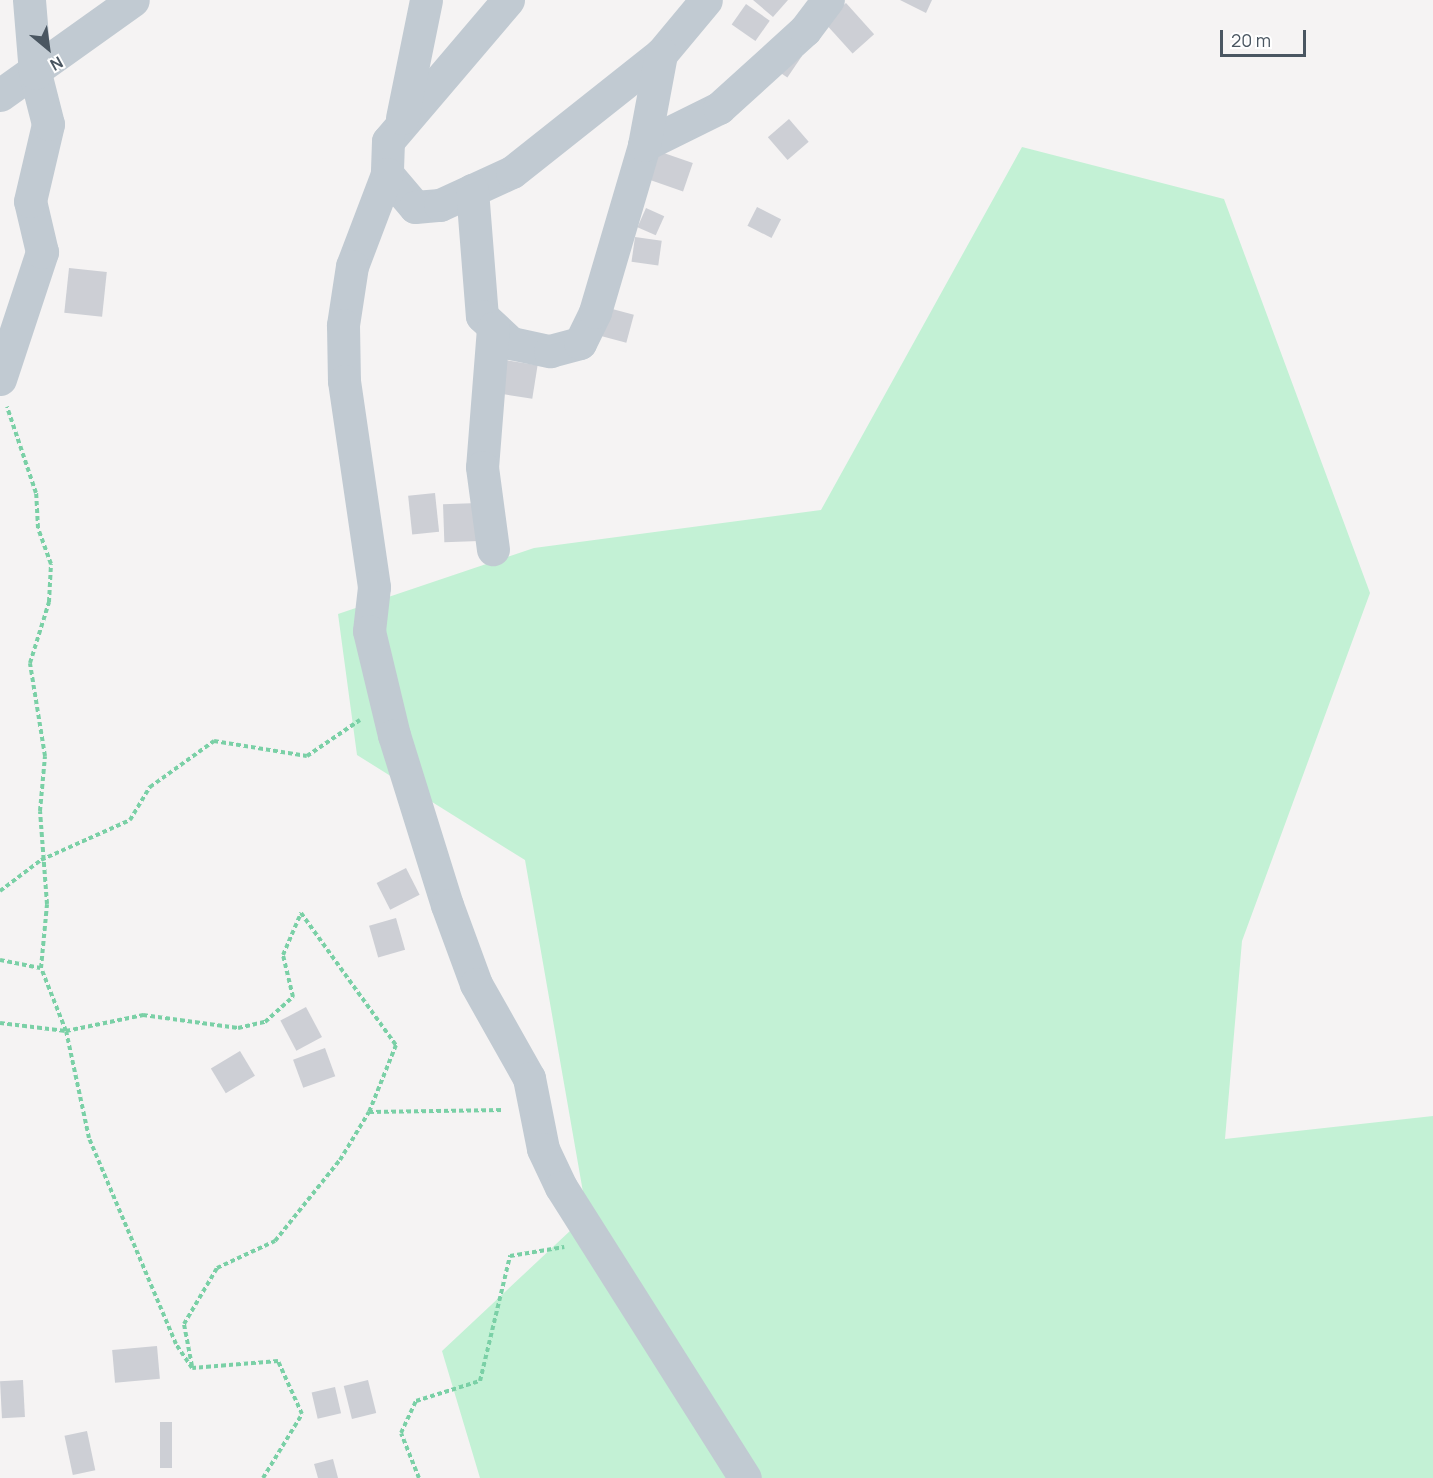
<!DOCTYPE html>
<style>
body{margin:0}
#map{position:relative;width:1433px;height:1478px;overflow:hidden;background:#f5f3f3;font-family:Manrope,sans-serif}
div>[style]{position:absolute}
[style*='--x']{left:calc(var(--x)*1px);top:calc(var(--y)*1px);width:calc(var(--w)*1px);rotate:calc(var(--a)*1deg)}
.green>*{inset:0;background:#c3f1d5}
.building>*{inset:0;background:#cdcfd5;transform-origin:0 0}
.path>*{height:4px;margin-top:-2px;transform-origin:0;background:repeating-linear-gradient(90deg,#7ad0a6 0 4.5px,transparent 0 7.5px)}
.minor>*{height:33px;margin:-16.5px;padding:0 16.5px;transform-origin:16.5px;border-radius:16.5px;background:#c1cad2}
span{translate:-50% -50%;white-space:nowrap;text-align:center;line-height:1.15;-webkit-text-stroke:4.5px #fff;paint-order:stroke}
.north{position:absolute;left:18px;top:18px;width:60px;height:60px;-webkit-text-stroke:4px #fff;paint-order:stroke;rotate:151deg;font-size:16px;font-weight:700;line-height:24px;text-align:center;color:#4a5661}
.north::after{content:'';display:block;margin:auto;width:21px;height:27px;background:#4a5661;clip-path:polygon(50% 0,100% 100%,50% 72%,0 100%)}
.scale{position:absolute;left:1220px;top:30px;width:86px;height:27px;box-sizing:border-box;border:3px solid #4a5661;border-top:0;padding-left:8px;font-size:18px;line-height:21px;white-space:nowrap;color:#4a5661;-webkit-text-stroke:4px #fff;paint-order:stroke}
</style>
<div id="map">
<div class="green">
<div style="clip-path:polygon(1022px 147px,1224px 199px,1370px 593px,1242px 941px,1225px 1139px,1433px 1116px,1433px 1478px,480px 1478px,442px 1351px,587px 1215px,525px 860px,357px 755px,338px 614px,534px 548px,821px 510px)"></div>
</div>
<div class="building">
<div style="clip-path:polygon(753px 0,788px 0,773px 17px)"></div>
<div style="clip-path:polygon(900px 0,932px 0,926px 13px)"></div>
<div style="left:846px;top:3px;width:42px;height:29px;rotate:48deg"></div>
<div style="left:746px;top:4px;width:29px;height:25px;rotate:35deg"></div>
<div style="left:787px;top:46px;width:18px;height:26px;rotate:34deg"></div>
<div style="left:789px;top:119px;width:30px;height:28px;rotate:49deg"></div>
<div style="left:655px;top:150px;width:40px;height:30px;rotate:19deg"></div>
<div style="left:757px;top:207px;width:27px;height:21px;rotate:27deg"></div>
<div style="left:646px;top:208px;width:20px;height:21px;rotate:24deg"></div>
<div style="left:635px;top:237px;width:27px;height:25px;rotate:8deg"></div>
<div style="left:69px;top:268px;width:38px;height:45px;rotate:6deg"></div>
<div style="left:601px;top:306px;width:34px;height:29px;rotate:15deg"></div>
<div style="left:505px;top:360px;width:33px;height:34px;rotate:9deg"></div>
<div style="left:435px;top:493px;width:39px;height:27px;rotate:84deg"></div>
<div style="left:478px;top:503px;width:38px;height:35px;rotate:88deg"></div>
<div style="left:406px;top:868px;width:30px;height:33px;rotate:63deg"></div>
<div style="left:396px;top:918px;width:33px;height:28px;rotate:74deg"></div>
<div style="left:306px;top:1007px;width:34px;height:29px;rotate:62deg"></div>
<div style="left:325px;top:1048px;width:30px;height:34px;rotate:70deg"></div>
<div style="left:240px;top:1051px;width:29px;height:34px;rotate:59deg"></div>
<div style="left:157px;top:1346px;width:33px;height:45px;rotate:85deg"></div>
<div style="left:23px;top:1380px;width:37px;height:23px;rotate:87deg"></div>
<div style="left:368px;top:1380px;width:34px;height:25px;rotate:76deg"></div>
<div style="left:335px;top:1387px;width:27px;height:24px;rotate:77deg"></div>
<div style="left:160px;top:1422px;width:12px;height:46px"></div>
<div style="left:87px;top:1431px;width:40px;height:23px;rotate:78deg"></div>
<div style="clip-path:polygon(333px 1459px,338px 1478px,318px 1478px,314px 1464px)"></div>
</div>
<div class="path">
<div style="--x:0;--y:891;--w:51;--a:-37.1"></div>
<div style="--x:41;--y:860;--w:98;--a:-24.2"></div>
<div style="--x:130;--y:820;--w:39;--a:-59"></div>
<div style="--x:150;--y:787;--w:79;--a:-35.7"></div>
<div style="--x:214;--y:741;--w:94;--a:9.2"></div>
<div style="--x:307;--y:756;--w:64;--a:-34.2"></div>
<div style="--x:0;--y:960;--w:41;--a:11.3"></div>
<div style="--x:0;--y:1023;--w:66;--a:6.9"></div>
<div style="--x:66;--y:1031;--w:68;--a:-111.6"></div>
<div style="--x:41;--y:968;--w:64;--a:-84.6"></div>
<div style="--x:47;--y:904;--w:93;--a:-94.3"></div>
<div style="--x:40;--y:811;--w:55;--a:-84.8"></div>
<div style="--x:45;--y:756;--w:94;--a:-99.2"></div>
<div style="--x:30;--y:663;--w:64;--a:-72.7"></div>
<div style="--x:49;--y:602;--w:38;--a:-87"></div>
<div style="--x:51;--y:564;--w:38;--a:-110"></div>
<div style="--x:38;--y:528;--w:35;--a:-93"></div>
<div style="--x:36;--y:493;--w:91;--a:-108.6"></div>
<div style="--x:192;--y:1366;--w:43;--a:-100.8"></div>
<div style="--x:184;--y:1324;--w:65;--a:-59.5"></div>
<div style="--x:217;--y:1268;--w:64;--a:-25"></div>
<div style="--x:275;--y:1241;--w:104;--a:-51.3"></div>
<div style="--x:340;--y:1160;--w:56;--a:-58.9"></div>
<div style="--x:263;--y:1478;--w:75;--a:-58.6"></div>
<div style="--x:302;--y:1414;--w:58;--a:-114.4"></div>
<div style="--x:278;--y:1361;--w:86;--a:175.3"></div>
<div style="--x:192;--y:1368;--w:29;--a:-124"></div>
<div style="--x:176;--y:1344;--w:224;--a:-112.9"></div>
<div style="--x:89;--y:1138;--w:109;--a:-102.1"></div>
<div style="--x:66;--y:1031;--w:79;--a:-11.7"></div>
<div style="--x:143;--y:1015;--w:96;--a:7.8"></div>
<div style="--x:238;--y:1028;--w:28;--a:-13"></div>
<div style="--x:265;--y:1022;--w:38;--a:-42"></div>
<div style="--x:293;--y:997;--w:43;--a:-103.4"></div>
<div style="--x:283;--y:955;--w:46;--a:-66.8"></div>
<div style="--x:301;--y:913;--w:163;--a:54.3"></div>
<div style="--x:396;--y:1045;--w:72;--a:111.9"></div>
<div style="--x:369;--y:1112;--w:135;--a:-0.8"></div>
<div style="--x:419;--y:1478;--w:48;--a:-111.8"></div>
<div style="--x:401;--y:1433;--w:35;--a:-65"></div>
<div style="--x:416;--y:1401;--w:67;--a:-17.4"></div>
<div style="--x:480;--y:1381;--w:129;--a:-76.5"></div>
<div style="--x:510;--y:1256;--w:55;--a:-9.5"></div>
</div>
<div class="minor">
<div style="--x:508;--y:0;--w:185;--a:130.4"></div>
<div style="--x:388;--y:141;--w:33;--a:92"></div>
<div style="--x:387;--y:174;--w:43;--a:49.7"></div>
<div style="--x:415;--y:207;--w:25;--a:-5"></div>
<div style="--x:440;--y:205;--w:79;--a:-24.6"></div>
<div style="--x:512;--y:172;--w:190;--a:-38.4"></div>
<div style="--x:661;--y:54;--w:70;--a:-50.2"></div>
<div style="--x:0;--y:95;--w:163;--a:-35.5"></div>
<div style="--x:402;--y:118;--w:120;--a:-78.5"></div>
<div style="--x:644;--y:145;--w:84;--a:-26.3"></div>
<div style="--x:719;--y:108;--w:116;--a:-42.2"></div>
<div style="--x:805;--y:30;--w:38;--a:-53"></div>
<div style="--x:387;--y:174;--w:98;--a:110.8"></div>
<div style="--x:352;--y:266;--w:60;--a:98.7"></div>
<div style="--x:343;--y:325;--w:56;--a:89"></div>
<div style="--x:344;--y:381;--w:208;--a:81.7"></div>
<div style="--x:374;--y:587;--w:44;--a:96.5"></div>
<div style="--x:369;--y:631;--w:107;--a:76.5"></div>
<div style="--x:394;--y:735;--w:178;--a:72.7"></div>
<div style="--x:447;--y:905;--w:84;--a:69.8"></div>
<div style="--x:476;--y:984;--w:108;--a:60.6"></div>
<div style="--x:529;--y:1078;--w:72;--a:78.8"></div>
<div style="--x:543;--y:1149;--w:42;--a:64.7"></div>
<div style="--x:561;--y:1187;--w:344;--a:57.7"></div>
<div style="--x:472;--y:190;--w:126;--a:85.5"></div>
<div style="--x:482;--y:316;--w:40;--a:43"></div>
<div style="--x:511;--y:343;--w:40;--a:12"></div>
<div style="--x:550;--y:351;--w:31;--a:-15"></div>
<div style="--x:580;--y:343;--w:34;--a:-64"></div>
<div style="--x:595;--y:312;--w:174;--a:-73.6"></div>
<div style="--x:644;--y:145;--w:93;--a:-79.4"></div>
<div style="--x:493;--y:328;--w:139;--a:94.5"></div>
<div style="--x:482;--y:467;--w:83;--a:82.4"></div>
<div style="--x:0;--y:379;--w:134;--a:-71.7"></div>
<div style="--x:42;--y:252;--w:52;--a:-103.2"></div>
<div style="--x:30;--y:201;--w:79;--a:-76.8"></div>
<div style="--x:48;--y:124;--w:53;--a:-104.3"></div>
<div style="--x:35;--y:73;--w:73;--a:-94.7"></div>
</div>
<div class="north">N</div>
<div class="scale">20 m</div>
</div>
